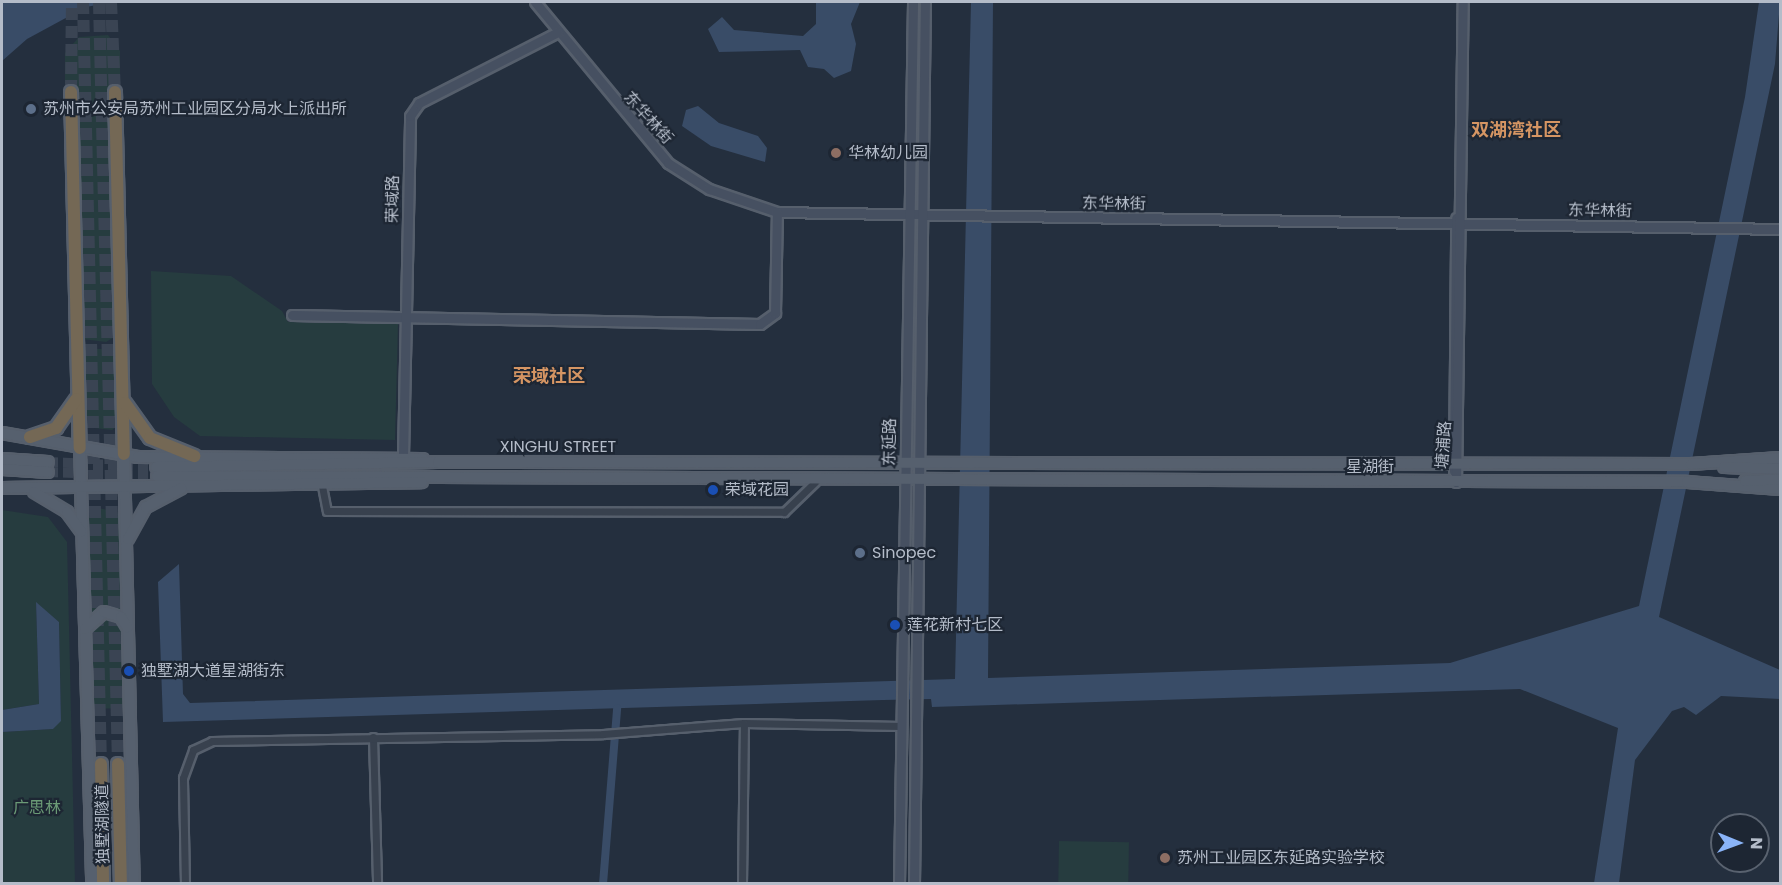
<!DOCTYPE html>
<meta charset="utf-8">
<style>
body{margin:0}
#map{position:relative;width:1782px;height:885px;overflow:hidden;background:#242f3e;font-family:Poppins,"Noto Sans SC",sans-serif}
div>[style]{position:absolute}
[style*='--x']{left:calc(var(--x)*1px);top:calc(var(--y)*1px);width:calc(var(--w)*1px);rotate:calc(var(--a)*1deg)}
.green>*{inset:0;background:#263c3f;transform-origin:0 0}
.water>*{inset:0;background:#394c67}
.canal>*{height:8px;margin:-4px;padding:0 4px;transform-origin:4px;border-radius:4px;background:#394c67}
.primary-tunnel>*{height:10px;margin-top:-5px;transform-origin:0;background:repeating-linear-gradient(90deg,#3a4453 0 10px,transparent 0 15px)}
.highway-tunnel>*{height:12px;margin-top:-6px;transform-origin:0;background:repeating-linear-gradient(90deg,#3a4453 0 12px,transparent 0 18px)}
.roads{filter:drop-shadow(2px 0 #565f6c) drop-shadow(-2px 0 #565f6c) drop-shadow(0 2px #565f6c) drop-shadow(0 -2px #565f6c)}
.street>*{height:7px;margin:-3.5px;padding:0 3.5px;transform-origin:3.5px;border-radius:3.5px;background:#38414e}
.secondary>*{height:9px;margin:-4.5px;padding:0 4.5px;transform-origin:4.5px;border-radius:4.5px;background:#465061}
.primary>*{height:10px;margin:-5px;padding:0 5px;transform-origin:5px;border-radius:5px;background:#56606e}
.highway>*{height:12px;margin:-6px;padding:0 6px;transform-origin:6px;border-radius:6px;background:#746855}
.dots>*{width:16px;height:16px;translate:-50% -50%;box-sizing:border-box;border:3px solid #1d2633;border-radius:50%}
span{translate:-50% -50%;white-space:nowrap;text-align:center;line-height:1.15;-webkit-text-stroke:4.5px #1d2633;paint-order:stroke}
.poi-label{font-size:16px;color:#b4bcc9}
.left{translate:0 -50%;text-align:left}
.street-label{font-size:16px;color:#b4bcc9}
.park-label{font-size:16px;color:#6b9a76}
.neighbourhood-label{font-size:18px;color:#d59563;font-weight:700}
.frame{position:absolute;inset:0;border:3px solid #b4bcc9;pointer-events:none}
.north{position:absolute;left:1710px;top:813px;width:60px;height:60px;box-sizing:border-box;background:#1d2633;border:2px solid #59626f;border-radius:50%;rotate:91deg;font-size:16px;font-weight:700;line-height:24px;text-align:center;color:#b4bcc9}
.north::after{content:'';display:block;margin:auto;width:21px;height:27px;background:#8ab4f8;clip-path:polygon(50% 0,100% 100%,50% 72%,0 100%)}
</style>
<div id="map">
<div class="green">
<div style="clip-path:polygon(79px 37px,108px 35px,120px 51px,120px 90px,109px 90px,116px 336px,106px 342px,82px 339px,78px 91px,65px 91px,65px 53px)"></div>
<div style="clip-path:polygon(151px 271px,231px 276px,282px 311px,288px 322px,398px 324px,395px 440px,200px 436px,174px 417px,152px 384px)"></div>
<div style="clip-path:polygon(83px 349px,116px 349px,118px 425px,112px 430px,86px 427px)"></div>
<div style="clip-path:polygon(94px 507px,121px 513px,123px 613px,87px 613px,87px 512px)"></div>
<div style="clip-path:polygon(2px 510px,48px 517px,67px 542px,75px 883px,2px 883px,2px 732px,53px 729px,61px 719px,59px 622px,36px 603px,39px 704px,2px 710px)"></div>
<div style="clip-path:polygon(103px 617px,123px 628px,126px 708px,90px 709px,89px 630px)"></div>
<div style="left:1059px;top:841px;width:70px;height:42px;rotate:1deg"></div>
</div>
<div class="water">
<div style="clip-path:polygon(2px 2px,113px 2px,86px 7px,27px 39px,2px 61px)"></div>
<div style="clip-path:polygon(816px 2px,860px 2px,851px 24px,856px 44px,851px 71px,834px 78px,824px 69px,808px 67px,800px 50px,719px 52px,708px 29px,722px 17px,734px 30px,803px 36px,816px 24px)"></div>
<div style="clip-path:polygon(971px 2px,993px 2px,988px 678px,1450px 663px,1639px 606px,1745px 97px,1759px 2px,1780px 2px,1775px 64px,1659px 617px,1780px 670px,1780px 699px,1721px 696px,1696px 715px,1684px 707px,1672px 711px,1635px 760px,1619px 883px,1594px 883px,1618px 728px,1520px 689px,932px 707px,931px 699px,883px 700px,163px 722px,158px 582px,179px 564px,183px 694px,190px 703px,955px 679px)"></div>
<div style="clip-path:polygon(698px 106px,719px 123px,758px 136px,767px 148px,765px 162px,711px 146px,682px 126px,686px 110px)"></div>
<div style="clip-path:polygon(36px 602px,59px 622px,61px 721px,53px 729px,2px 732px,2px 710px,39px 704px)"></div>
</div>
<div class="canal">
<div style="--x:603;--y:884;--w:176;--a:-85.4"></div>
</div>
<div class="primary-tunnel">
<div style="--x:48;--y:462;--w:108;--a:2.7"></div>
<div style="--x:48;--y:472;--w:109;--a:2.1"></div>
</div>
<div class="highway-tunnel">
<div style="--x:83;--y:2;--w:762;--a:88.65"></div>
<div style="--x:99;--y:2;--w:762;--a:88.57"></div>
<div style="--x:111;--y:2;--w:90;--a:87.5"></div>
<div style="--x:71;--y:92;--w:90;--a:-89.4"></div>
</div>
<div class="roads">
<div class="street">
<div style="--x:322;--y:486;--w:25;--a:79"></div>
<div style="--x:327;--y:511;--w:457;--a:0.1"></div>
<div style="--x:784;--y:512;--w:43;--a:-44.1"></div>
<div style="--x:373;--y:737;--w:147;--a:88.4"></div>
<div style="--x:185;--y:884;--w:106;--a:-91.1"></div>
<div style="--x:183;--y:778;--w:30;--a:-70"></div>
<div style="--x:193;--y:750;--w:21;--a:-25"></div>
<div style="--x:212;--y:741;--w:391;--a:-1"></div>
<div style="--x:603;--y:734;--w:141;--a:-4.5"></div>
<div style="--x:744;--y:723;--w:157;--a:1.1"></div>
<div style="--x:742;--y:884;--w:161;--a:-89.3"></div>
</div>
<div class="secondary">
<div style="--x:535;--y:2;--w:209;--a:50.4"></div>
<div style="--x:668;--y:163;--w:49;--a:32.4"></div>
<div style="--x:709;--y:189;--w:72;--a:18.7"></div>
<div style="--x:777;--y:212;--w:1003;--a:0.97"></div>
<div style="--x:292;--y:315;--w:468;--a:1.1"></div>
<div style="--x:760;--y:324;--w:19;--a:-36"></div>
<div style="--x:775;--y:313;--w:101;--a:-88.9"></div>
<div style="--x:403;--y:456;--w:340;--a:-88.8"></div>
<div style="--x:410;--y:116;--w:16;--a:-55"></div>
<div style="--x:419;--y:103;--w:156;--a:-27.1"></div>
<div style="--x:1454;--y:471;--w:253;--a:-89.5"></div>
<div style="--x:1456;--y:482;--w:480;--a:-89.2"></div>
<div style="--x:899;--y:884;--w:882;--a:-89.09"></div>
<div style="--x:914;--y:884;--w:882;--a:-89.29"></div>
</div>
<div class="primary">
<div style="--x:2;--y:433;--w:138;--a:10"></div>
<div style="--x:138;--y:457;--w:285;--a:0.4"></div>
<div style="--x:80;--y:448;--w:436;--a:88.4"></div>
<div style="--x:124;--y:454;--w:430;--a:88.7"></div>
<div style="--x:2;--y:459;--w:46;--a:3.7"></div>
<div style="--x:156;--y:467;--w:282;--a:-1"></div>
<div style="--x:438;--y:462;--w:1253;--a:0.09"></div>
<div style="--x:1691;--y:464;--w:89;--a:-3.9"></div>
<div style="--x:1724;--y:467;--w:56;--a:2"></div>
<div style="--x:2;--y:469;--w:46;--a:3.7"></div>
<div style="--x:157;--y:476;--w:1530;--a:0.22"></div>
<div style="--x:1687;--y:482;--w:93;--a:4.3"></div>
<div style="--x:1745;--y:481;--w:35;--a:-3"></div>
<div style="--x:2;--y:488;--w:420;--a:-0.8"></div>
<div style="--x:34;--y:492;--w:39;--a:31"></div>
<div style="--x:67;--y:512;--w:24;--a:54"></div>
<div style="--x:128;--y:539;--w:37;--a:-61"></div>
<div style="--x:146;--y:507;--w:40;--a:-28"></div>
<div style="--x:85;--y:629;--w:25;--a:-42"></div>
<div style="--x:104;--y:612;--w:18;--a:16"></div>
<div style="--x:121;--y:617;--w:12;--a:59"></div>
</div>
<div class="highway">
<div style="--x:71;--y:92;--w:356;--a:88.6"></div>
<div style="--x:115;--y:92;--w:362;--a:88.6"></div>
<div style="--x:125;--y:403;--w:43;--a:54.5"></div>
<div style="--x:150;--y:438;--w:48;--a:22.2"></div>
<div style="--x:30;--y:437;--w:28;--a:-19"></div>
<div style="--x:56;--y:428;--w:35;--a:-55"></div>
<div style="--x:101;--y:764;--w:120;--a:89"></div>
<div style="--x:118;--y:764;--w:120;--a:88.6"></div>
</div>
</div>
<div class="dots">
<div style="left:31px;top:109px;background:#5c6f8a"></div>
<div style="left:836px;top:153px;background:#8d6e63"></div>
<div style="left:713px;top:490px;background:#1a4fb4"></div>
<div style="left:860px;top:553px;background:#5c6f8a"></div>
<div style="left:895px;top:625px;background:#1a4fb4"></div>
<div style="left:129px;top:671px;background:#1a4fb4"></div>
<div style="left:1165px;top:858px;background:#8d6e63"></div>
</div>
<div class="poi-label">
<span class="left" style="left:43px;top:109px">苏州市公安局苏州工业园区分局水上派出所</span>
<span class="left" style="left:848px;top:153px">华林幼儿园</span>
<span class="left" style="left:725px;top:490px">荣域花园</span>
<span class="left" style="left:872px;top:553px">Sinopec</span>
<span class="left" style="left:907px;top:625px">莲花新村七区</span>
<span class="left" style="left:141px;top:671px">独墅湖大道星湖街东</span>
<span class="left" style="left:1177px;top:858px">苏州工业园区东延路实验学校</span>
</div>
<div class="street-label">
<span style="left:648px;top:118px;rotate:48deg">东华林街</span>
<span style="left:393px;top:199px;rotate:-89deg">荣域路</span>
<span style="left:1114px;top:204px;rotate:1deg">东华林街</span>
<span style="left:1600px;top:211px;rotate:1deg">东华林街</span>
<span style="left:890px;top:442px;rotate:-89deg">东延路</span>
<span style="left:1444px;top:445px;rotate:-86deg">塘浦路</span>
<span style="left:558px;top:447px">XINGHU STREET</span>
<span style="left:1370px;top:467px">星湖街</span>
<span style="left:103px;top:824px;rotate:-91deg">独墅湖隧道</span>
</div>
<div class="park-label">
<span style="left:37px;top:808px">广思林</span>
</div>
<div class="neighbourhood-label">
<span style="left:1516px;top:130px">双湖湾社区</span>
<span style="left:549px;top:376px">荣域社区</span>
</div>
<div class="frame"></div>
<div class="north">N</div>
</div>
